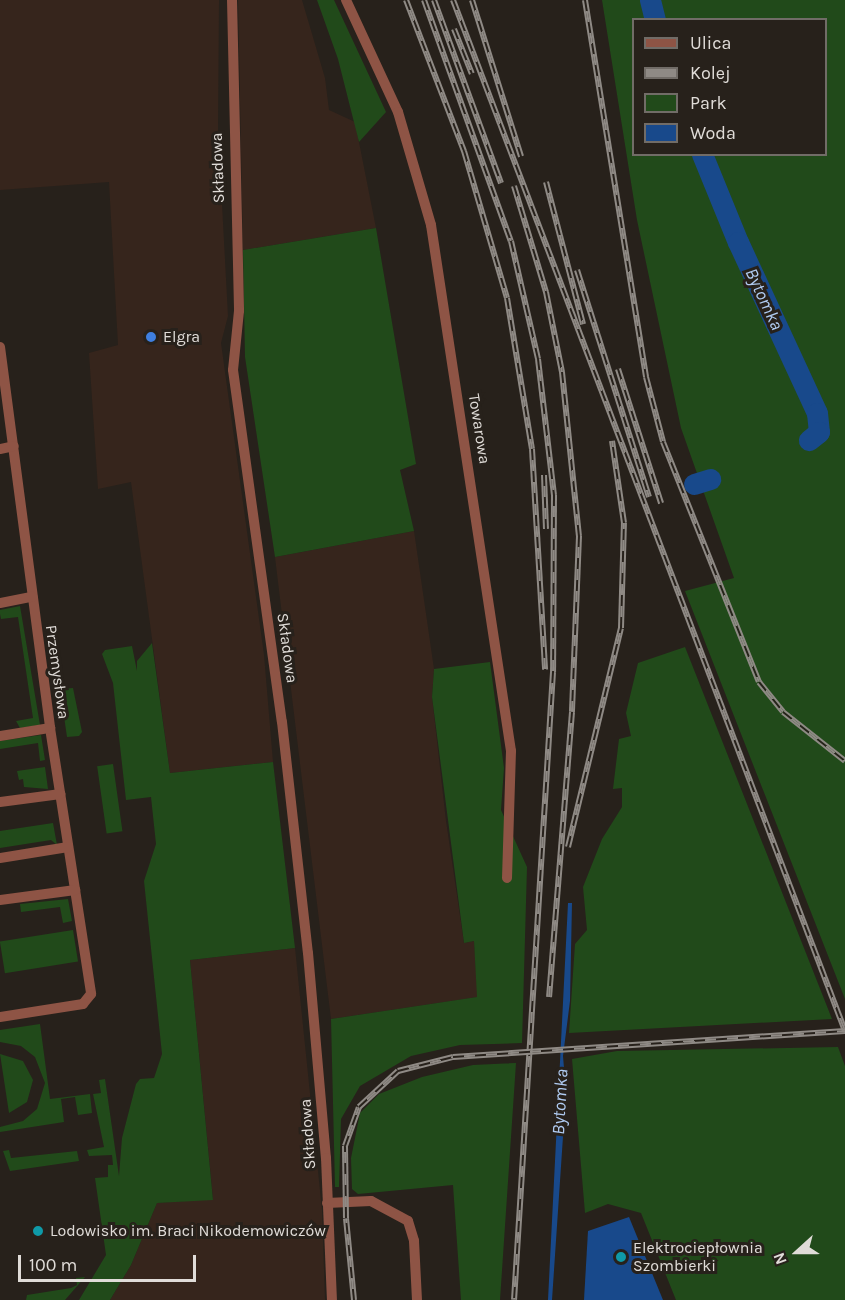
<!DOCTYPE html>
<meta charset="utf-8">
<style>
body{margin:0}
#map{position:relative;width:845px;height:1300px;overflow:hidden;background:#27211b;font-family:Karla,sans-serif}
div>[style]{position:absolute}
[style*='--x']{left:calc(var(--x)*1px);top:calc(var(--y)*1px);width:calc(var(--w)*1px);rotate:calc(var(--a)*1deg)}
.industrial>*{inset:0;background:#36251c}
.green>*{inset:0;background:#214a1a;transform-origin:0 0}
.water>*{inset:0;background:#18498b}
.river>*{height:21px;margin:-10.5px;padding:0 10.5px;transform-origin:10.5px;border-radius:10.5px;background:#18498b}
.minor>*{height:10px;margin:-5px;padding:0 5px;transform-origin:5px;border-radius:5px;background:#8e5445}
.rail>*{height:6px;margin-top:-3px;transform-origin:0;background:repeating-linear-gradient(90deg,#27211b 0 11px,#8f8a85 0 22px);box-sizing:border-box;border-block:2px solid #8f8a85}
.dots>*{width:16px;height:16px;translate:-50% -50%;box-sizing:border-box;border:3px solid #27211b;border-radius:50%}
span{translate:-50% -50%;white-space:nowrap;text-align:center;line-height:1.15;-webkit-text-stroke:6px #27211b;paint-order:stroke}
.street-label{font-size:16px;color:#e0dcd8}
.poi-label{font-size:16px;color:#e0dcd8}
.left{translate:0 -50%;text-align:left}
.water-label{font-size:18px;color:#b0cbf1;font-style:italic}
.legend{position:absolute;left:632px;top:18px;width:195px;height:138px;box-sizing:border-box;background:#27211b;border:2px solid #716c67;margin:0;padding:8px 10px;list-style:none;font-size:18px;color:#e0dcd8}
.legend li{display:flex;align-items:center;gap:12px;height:30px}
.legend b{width:30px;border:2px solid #716c67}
.north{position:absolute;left:767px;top:1222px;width:60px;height:60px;-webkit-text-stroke:4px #27211b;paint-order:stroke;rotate:249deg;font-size:16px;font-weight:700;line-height:24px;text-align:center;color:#e0dcd8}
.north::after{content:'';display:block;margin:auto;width:21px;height:27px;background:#e0dcd8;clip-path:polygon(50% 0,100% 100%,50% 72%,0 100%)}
.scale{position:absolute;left:18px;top:1255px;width:178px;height:27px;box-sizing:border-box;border:3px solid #e0dcd8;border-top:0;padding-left:8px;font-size:18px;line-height:21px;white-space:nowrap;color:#e0dcd8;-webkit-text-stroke:4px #27211b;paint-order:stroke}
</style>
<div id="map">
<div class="industrial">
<div style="clip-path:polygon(0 0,219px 0,218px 129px,228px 316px,221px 343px,264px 655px,273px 762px,170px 773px,131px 482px,98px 489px,89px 353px,118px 345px,109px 182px,0 190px)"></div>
<div style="clip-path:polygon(238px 0,302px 0,325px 78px,329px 110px,355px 122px,376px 228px,243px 250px)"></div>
<div style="clip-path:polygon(414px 531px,434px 669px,432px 697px,446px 821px,464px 943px,474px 941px,478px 997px,331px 1019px,275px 557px)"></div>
<div style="clip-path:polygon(295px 948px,322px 1210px,325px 1300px,110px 1300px,131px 1265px,157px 1203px,213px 1199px,190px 960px)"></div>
</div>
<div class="green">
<div style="clip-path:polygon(317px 0,334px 0,386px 112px,359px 142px,338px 59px)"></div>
<div style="clip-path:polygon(evenodd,602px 0,845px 0,845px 999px,685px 591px,734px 578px,681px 428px,637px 220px,602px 0,634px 20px,826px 20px,826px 154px,634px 154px,634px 20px)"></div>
<div style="clip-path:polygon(376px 228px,416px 464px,400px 470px,414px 531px,275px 557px,245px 357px,243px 250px)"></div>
<div style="clip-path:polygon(20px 606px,40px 725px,20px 728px,16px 721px,33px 718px,18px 617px,1px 619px,0 614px,0 610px)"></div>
<div style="clip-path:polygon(152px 643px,170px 773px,273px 762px,295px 948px,190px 960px,213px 1200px,157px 1203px,131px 1265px,110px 1300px,79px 1300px,106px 1255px,95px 1178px,108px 1177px,108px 1165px,113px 1165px,112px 1155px,89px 1156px,87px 1150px,104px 1147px,93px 1094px,101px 1093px,99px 1080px,105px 1079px,119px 1176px,122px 1138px,136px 1084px,140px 1079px,154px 1078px,162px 1054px,144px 881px,156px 844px,151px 797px,126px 800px,113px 683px,102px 654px,105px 650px,132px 646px,137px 671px,137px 661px)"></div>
<div style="clip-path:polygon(685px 647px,832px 1019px,569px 1033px,575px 944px,587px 930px,583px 887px,602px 839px,622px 807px,622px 788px,613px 789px,619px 739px,631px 736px,626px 713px,638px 663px)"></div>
<div style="clip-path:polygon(490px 662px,504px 768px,501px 810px,527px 867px,522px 1043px,460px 1045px,411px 1056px,360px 1086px,341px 1119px,339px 1187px,335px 1187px,331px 1019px,477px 997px,474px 941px,464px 943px,432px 697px,434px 669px)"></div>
<div style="clip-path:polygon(73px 688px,82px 732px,79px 736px,67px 737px,60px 689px)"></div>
<div style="clip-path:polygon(41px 735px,45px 760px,40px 761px,38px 743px,0 749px,0 741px)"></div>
<div style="left:113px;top:764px;width:68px;height:16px;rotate:82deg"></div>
<div style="clip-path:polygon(45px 767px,48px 789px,24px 787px,23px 779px,19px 780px,17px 771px)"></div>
<div style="clip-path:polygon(53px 823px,57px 845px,51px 840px,0 848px,0 831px)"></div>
<div style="clip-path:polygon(68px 899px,72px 921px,63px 923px,60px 907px,21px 912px,20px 904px)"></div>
<div style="left:73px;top:930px;width:32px;height:74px;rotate:81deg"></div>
<div style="clip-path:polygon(40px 1024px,50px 1099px,90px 1094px,92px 1113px,78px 1115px,75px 1097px,61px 1099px,64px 1122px,0 1132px,0 1127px,23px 1121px,37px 1109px,45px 1083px,35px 1057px,21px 1046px,0 1042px,0 1030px)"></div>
<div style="clip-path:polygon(838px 1047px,845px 1066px,845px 1300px,676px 1300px,641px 1213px,608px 1204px,585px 1213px,572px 1059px,617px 1051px)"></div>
<div style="clip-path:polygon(0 1054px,23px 1061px,33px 1080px,27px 1102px,9px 1113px)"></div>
<div style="clip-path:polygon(516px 1063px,500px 1300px,461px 1300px,453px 1185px,358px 1194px,352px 1189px,351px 1158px,360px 1113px,379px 1094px,422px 1077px,473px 1065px)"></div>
<div style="clip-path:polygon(9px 1150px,11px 1158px,77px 1151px,79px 1161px,10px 1171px,3px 1151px)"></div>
<div style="clip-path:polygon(85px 1277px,65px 1300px,26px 1300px,27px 1295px,71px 1288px,77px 1285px,76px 1278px)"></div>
</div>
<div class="water">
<div style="clip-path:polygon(568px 903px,572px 903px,570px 1001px,563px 1056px,566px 1092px,552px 1300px,548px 1300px)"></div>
<div style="clip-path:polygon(629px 1217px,663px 1300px,584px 1300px,588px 1231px)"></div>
</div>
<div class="river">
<div style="--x:650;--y:0;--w:21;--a:76"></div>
<div style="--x:702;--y:154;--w:95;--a:67.8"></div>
<div style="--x:738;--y:242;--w:188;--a:65.2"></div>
<div style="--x:817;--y:413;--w:19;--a:84"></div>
<div style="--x:819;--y:432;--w:13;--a:141"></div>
<div style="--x:694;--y:484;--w:17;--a:-17"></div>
</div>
<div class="minor">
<div style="--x:232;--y:0;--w:311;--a:88.7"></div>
<div style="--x:239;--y:311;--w:59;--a:95.8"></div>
<div style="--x:233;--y:370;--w:355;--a:82.1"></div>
<div style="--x:282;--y:722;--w:232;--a:83.6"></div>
<div style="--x:308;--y:953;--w:206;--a:85"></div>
<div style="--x:326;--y:1158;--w:142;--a:87.6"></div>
<div style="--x:346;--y:0;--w:123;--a:65.1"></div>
<div style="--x:398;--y:112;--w:118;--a:73.7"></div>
<div style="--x:431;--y:225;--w:532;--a:81.35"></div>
<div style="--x:511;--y:751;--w:127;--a:91.8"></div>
<div style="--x:0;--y:347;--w:384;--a:82.5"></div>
<div style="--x:50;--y:728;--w:269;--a:81.2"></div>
<div style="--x:91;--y:994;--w:13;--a:129"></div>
<div style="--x:83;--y:1004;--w:84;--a:171.1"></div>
<div style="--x:0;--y:449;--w:14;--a:-12"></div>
<div style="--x:0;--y:603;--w:33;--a:-11"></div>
<div style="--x:0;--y:736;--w:51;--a:-9.1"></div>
<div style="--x:0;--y:802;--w:61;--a:-7.6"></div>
<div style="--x:0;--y:858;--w:69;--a:-9.2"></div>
<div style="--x:0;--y:900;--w:76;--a:-7.6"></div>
<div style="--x:327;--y:1203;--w:44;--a:-2.6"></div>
<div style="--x:371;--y:1201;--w:42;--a:28.4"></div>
<div style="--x:408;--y:1221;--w:21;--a:73"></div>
<div style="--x:414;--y:1241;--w:59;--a:87.1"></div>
</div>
<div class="rail">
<div style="--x:406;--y:0;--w:162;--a:69"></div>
<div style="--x:464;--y:151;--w:153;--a:73.7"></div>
<div style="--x:507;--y:298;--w:153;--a:80.6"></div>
<div style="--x:532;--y:449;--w:221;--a:86.6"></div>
<div style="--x:424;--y:0;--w:256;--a:70.2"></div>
<div style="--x:511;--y:241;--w:121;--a:77.1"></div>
<div style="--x:538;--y:359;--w:137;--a:83.3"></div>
<div style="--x:554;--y:495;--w:177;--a:90.3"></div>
<div style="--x:553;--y:672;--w:629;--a:93.55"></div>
<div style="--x:434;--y:0;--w:195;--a:69.9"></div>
<div style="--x:453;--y:0;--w:1103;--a:69.18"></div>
<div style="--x:472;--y:0;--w:164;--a:72.6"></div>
<div style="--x:585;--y:0;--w:382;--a:80.8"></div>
<div style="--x:646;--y:377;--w:67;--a:75.3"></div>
<div style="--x:663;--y:442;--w:258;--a:68.2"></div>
<div style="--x:759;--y:682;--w:38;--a:51"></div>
<div style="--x:783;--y:712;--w:79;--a:38.3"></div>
<div style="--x:454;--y:29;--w:48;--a:68.2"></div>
<div style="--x:546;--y:182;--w:147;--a:75.4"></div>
<div style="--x:514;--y:186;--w:111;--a:73.2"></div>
<div style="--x:546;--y:292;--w:82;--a:78.7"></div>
<div style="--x:562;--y:372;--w:165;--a:84.1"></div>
<div style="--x:579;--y:536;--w:176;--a:92.3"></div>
<div style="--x:572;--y:712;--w:286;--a:94.6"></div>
<div style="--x:577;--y:270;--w:238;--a:72.4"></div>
<div style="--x:618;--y:369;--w:141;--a:72.2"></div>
<div style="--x:544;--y:475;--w:54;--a:87.9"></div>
<div style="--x:568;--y:847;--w:225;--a:-76.4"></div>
<div style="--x:621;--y:628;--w:105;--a:-88.4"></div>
<div style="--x:624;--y:523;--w:83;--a:-98.3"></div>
<div style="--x:354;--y:1300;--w:82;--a:-95.6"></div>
<div style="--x:346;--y:1218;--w:72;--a:-90.8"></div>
<div style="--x:345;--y:1146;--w:41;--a:-70.3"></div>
<div style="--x:359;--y:1107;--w:53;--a:-42.7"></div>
<div style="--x:398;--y:1071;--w:57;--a:-14.3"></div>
<div style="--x:453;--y:1057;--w:393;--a:-3.8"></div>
</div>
<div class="dots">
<div style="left:151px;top:337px;background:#3f7fe0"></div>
<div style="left:38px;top:1231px;background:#0f9aa8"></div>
<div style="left:621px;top:1257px;background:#0f9aa8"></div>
</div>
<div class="street-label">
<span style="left:218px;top:168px;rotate:-92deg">Składowa</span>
<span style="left:479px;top:429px;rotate:81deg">Towarowa</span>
<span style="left:287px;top:648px;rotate:82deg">Składowa</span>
<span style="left:57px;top:672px;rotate:82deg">Przemysłowa</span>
<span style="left:308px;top:1134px;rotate:-94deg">Składowa</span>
</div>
<div class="poi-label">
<span class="left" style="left:163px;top:337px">Elgra</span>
<span class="left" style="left:50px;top:1231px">Lodowisko im. Braci Nikodemowiczów</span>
<span class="left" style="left:633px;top:1257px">Elektrociepłownia<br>Szombierki</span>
</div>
<div class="water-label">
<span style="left:764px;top:299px;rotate:65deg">Bytomka</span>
<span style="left:560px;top:1102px;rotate:-87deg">Bytomka</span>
</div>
<ul class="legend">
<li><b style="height:8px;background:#8e5445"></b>Ulica</li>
<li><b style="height:8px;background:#8f8a85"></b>Kolej</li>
<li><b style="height:16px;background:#214a1a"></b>Park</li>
<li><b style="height:16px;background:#18498b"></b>Woda</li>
</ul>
<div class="north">N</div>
<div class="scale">100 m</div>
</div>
